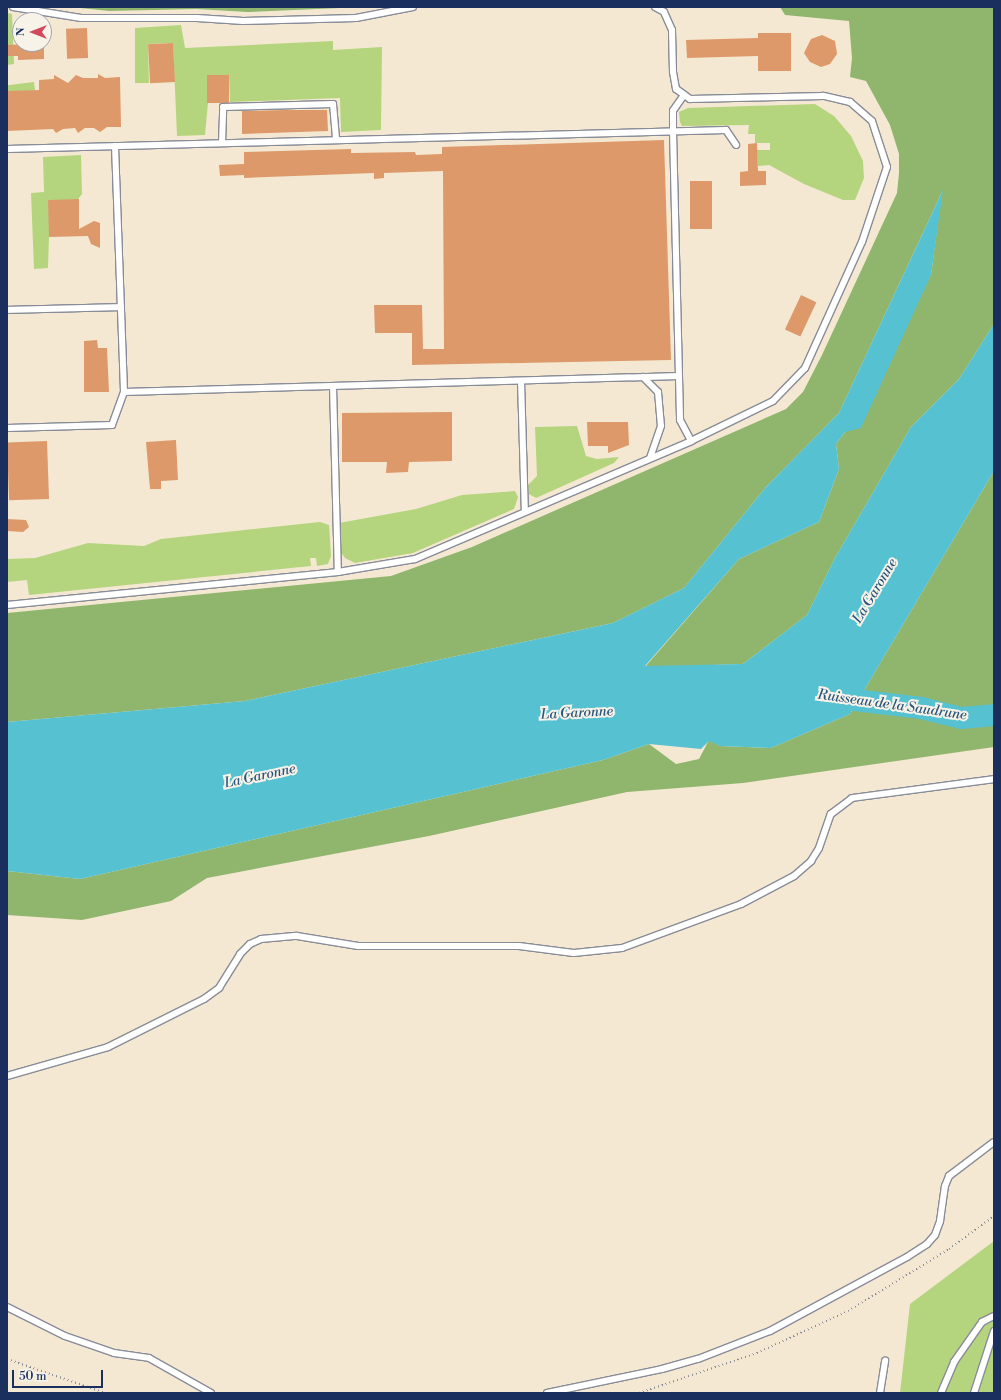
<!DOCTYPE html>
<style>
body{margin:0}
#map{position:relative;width:1001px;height:1400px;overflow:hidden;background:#f4e8d2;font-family:"Libre Bodoni",serif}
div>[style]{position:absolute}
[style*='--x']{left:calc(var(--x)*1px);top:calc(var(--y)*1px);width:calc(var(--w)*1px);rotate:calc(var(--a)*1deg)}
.green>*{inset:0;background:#b4d57d;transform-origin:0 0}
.forest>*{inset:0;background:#8fb66c}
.water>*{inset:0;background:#56c1d1}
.river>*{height:22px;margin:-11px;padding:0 11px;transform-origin:11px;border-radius:11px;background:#56c1d1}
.building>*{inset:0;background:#dd996a;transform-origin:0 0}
.path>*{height:2px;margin-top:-1px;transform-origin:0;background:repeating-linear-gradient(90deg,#888c98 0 1px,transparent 0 4px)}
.roads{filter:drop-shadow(1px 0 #888c98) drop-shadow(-1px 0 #888c98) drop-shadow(0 1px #888c98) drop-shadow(0 -1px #888c98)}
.service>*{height:6px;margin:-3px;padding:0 3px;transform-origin:3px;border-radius:3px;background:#fff}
span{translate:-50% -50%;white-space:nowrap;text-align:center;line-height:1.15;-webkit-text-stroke:4px #f7f3e8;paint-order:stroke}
.water-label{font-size:14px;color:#2a547b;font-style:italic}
.frame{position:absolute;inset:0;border:8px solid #1b2f5e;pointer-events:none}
.north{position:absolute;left:12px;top:12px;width:40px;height:40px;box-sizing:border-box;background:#f7f3e8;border:1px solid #9fa5b1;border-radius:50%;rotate:270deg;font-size:11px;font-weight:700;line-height:16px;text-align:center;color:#1b2f5e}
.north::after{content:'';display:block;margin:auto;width:14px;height:18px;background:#d1495b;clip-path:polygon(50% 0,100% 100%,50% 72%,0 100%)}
.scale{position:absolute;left:12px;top:1370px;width:91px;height:18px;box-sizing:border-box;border:2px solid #1b2f5e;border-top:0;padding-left:5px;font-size:12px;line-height:14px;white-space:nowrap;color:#1b2f5e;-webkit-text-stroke:3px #f7f3e8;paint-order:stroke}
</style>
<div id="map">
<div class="green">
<div style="clip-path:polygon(7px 13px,12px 14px,14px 64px,7px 65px)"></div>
<div style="clip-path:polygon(181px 25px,185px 48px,333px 41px,333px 50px,382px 47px,381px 130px,341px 132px,340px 98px,230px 102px,229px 75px,207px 75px,208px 103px,205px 135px,177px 136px,173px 43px,148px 44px,149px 83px,135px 83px,135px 28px)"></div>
<div style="left:34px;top:82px;width:8px;height:27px;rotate:83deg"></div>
<div style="clip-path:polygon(815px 104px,834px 116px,851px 136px,863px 161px,864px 178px,855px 200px,843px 200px,804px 184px,769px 165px,758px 166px,757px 150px,770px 150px,770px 143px,755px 143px,755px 134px,748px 134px,749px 125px,682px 126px,680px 122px,679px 112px,688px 108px)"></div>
<div style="clip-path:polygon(81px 155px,82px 194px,49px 237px,48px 268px,34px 269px,31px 193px,44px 192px,43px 157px)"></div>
<div style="clip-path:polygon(577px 426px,586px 456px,597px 459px,619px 457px,614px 463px,536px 498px,529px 494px,528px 485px,537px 476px,535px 427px)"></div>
<div style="clip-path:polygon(515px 491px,518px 497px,514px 509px,413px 553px,355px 563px,345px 558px,340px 551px,339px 523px,416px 509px,462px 495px)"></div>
<div style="clip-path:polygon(320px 522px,329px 525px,331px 556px,328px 564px,317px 566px,316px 558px,310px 558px,311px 566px,29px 595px,27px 580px,7px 582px,7px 559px,35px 558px,88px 543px,144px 546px,161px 539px)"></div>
<div style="clip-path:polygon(994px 1241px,994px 1393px,900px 1393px,910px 1304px)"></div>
</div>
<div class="forest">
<div style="clip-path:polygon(71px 7px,363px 7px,248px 12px,196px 9px,109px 11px)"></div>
<div style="clip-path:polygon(780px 7px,994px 7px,994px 324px,959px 379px,911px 427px,835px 558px,807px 615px,743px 664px,645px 667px,739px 559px,819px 522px,839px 469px,836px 444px,845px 432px,931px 275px,942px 192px,839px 413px,766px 487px,684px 588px,613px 623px,245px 701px,7px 722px,7px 613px,391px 576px,472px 547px,786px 409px,803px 392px,822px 355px,897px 193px,899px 173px,899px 154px,890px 125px,866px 81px,850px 77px,852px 58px,849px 21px,785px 15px)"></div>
<div style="clip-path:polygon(994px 471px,994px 747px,743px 783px,627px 792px,429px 836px,207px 878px,171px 901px,82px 920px,7px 915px,7px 871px,80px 879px,603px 760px,649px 744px,676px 764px,699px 759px,709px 740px,720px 746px,771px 748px,850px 714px)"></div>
</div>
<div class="water">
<div style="clip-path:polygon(943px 190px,931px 275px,861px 428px,845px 432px,836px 444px,839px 469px,819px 522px,739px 559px,645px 666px,743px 664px,807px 615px,835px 558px,911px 427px,959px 379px,994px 324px,994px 471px,850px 714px,771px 748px,720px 746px,709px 741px,701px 749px,649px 744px,603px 760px,80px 879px,7px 871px,7px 722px,245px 701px,613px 623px,684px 588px,766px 487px,839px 413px)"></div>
</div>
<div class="river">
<div style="--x:829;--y:697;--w:93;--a:6.8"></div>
<div style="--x:921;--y:708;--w:41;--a:14"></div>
<div style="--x:961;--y:718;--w:33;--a:-5"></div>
</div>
<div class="building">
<div style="left:87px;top:28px;width:30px;height:21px;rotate:88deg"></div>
<div style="clip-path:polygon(758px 33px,791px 33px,791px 71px,758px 71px,758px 56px,687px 58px,686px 40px,758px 38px)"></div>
<div style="clip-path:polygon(822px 35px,835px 41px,837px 54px,830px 64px,821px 67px,810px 62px,804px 53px,811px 39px)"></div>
<div style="left:173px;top:43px;width:39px;height:25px;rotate:87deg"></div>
<div style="clip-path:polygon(28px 44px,44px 44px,44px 59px,18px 60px,18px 56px,7px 56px,7px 45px)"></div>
<div style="clip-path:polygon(98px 74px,105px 78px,120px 77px,121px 127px,107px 127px,100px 132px,94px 128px,85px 128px,78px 133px,75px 128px,63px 129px,56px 133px,53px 129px,7px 131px,7px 91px,39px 90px,39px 80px,54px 79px,54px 75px,68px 83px,76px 75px,83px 78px,98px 78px)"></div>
<div style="left:207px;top:75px;width:22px;height:28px"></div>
<div style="clip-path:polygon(285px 110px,327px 110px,328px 131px,242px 134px,242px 111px)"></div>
<div style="clip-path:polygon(664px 140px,671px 360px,412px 365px,412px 333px,375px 333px,374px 305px,422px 305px,423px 349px,444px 349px,443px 171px,384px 173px,384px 178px,374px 179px,374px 173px,244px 178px,244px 175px,220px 176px,219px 165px,244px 164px,244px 152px,351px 149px,351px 153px,415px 152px,416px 155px,442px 154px,442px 147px)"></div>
<div style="clip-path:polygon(757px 143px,758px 171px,766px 171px,766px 185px,740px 186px,740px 172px,748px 171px,748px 144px)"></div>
<div style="left:690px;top:181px;width:22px;height:48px"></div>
<div style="clip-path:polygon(79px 199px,79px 229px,94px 221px,100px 223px,100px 248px,91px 244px,88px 236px,49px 237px,48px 200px)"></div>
<div style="left:801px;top:295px;width:17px;height:38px;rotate:25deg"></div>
<div style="clip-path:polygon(97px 340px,98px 348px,107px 348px,109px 392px,84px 392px,84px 341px)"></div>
<div style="clip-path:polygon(452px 412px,452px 461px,409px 462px,408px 472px,386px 473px,387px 462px,342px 462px,342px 413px)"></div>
<div style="clip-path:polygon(587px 422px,628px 422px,629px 445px,608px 453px,608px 446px,588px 446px)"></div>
<div style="clip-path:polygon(176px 440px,178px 480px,161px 481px,161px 489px,150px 489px,146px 442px)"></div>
<div style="left:47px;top:441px;width:58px;height:40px;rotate:88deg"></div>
<div style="clip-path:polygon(7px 519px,26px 520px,29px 527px,23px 532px,7px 531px)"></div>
</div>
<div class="path">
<div style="--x:7;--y:1359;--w:104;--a:19.1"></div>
<div style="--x:639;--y:1393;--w:125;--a:-18.7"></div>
<div style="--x:757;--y:1353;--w:100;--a:-24.8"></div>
<div style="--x:848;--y:1311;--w:119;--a:-31.5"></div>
<div style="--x:949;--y:1249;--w:56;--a:-36.3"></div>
</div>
<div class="roads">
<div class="service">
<div style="--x:13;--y:7;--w:69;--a:9.2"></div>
<div style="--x:81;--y:18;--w:116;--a:0"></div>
<div style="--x:197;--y:18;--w:46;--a:3.7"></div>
<div style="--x:243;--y:21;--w:113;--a:-1.5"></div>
<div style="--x:356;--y:18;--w:58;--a:-10.9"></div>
<div style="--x:684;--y:95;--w:19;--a:125"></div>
<div style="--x:673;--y:111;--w:20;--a:90"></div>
<div style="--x:673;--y:131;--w:289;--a:88.6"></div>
<div style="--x:680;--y:420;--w:24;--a:62"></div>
<div style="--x:222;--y:143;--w:36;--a:-88"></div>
<div style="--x:223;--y:107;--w:110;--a:-1.6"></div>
<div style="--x:333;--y:104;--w:36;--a:85"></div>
<div style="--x:115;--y:146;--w:246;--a:87.9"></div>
<div style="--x:124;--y:392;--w:555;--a:-1.65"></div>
<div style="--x:7;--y:149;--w:719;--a:-1.51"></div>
<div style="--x:726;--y:130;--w:18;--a:56"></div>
<div style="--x:7;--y:310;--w:114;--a:-1.5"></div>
<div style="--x:643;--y:377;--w:21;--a:45"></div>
<div style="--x:658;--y:392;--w:34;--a:85"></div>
<div style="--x:661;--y:426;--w:34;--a:109"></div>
<div style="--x:521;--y:381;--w:131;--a:88.3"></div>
<div style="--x:333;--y:386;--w:186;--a:88.5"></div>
<div style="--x:7;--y:428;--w:105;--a:-1.6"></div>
<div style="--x:112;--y:425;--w:35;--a:-70"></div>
<div style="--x:7;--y:605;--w:333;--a:-5.7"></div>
<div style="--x:338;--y:572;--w:78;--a:-9.6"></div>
<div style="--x:415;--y:559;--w:300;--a:-23.1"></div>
<div style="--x:691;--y:441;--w:91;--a:-26"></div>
<div style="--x:773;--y:401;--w:46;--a:-45.9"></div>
<div style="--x:805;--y:368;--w:138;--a:-65.7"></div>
<div style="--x:862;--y:242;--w:79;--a:-71.6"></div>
<div style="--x:887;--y:167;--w:48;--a:-108.1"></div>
<div style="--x:872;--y:121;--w:29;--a:-139"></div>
<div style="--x:850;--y:102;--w:28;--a:-167"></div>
<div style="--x:823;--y:96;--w:133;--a:178.7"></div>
<div style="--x:690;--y:99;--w:17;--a:-144"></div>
<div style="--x:676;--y:89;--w:17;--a:-100"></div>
<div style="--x:673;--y:72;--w:42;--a:-91.4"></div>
<div style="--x:672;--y:30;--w:20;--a:-114"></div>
<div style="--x:664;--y:12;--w:10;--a:-151"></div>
<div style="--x:7;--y:1076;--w:105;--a:-16"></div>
<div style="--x:108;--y:1047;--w:107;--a:-26.6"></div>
<div style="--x:204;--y:999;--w:19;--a:-36"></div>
<div style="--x:219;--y:988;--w:40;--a:-58"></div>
<div style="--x:240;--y:954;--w:14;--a:-45"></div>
<div style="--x:250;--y:944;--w:12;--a:-24"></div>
<div style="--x:261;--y:939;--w:36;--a:-5"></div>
<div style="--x:297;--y:936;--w:62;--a:9.3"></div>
<div style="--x:358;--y:946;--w:161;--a:0"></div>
<div style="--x:519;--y:946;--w:55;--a:7.3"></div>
<div style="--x:574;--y:953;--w:48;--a:-5.9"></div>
<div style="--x:622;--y:948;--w:127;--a:-20.3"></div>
<div style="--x:741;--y:904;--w:60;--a:-27.8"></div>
<div style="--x:794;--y:876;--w:23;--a:-41"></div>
<div style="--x:811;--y:861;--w:15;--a:-58"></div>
<div style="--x:819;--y:848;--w:36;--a:-71"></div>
<div style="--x:831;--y:814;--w:26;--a:-37"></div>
<div style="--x:852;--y:798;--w:143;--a:-7.6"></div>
<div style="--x:7;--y:1307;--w:65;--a:26.6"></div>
<div style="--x:65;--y:1336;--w:52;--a:19.1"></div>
<div style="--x:114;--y:1353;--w:35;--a:8"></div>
<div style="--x:149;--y:1358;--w:71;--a:29.4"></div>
<div style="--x:547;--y:1393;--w:117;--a:-11.8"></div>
<div style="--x:662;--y:1369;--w:37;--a:-16"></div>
<div style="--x:698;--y:1359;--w:77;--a:-21.3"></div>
<div style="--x:770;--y:1331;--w:156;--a:-28.4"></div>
<div style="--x:907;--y:1257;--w:24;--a:-33"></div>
<div style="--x:927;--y:1244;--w:12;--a:-48"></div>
<div style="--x:935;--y:1235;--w:15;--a:-70"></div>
<div style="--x:940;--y:1221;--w:35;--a:-82"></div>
<div style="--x:945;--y:1186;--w:11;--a:-68"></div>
<div style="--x:949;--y:1176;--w:56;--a:-37.1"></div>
<div style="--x:880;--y:1393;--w:33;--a:-81"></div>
<div style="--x:941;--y:1393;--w:34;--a:-67"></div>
<div style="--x:954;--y:1362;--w:49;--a:-55"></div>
<div style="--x:982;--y:1322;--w:13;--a:-27"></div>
<div style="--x:974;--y:1393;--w:65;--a:-72.1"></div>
</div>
</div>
<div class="water-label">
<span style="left:875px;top:591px;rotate:-59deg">La Garonne</span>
<span style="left:892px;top:705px;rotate:8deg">Ruisseau de la Saudrune</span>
<span style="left:577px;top:713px;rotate:-3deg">La Garonne</span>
<span style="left:260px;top:776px;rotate:-12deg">La Garonne</span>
</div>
<div class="frame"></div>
<div class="north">N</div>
<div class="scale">50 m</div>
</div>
